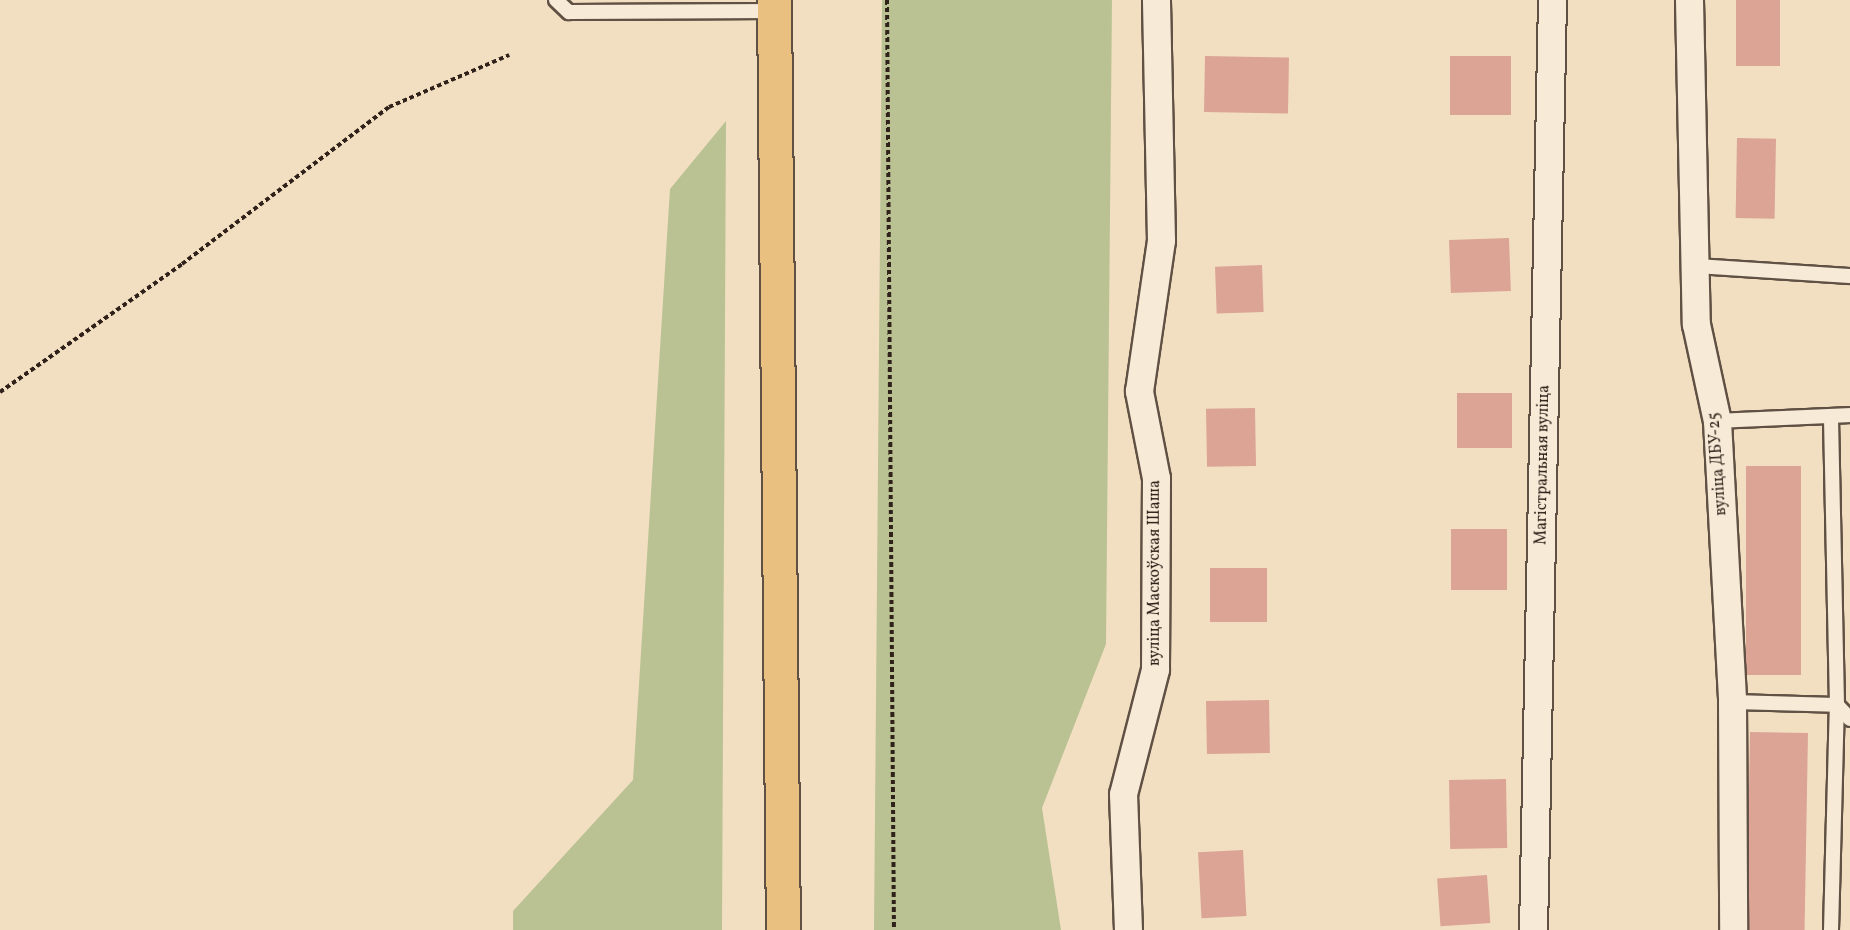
<!DOCTYPE html>
<meta charset="utf-8">
<style>
body{margin:0}
#map{position:relative;width:1850px;height:930px;overflow:hidden;background:#f2dfc1;font-family:Vollkorn,serif}
div>[style]{position:absolute}
[style*='--x']{left:calc(var(--x)*1px);top:calc(var(--y)*1px);width:calc(var(--w)*1px);rotate:calc(var(--a)*1deg)}
.green>*{inset:0;background:#bac293}
.building>*{inset:0;background:#dba495;transform-origin:0 0}
.path>*{height:4px;margin-top:-2px;transform-origin:0;background:repeating-linear-gradient(90deg,#30221a 0 4.5px,transparent 0 7.5px)}
.roads{filter:drop-shadow(2px 0 #605144) drop-shadow(-2px 0 #605144) drop-shadow(0 2px #605144) drop-shadow(0 -2px #605144)}
.lane>*{height:14px;margin:-7px;padding:0 7px;transform-origin:7px;border-radius:7px;background:#f7ead7}
.street>*{height:27px;margin:-13.5px;padding:0 13.5px;transform-origin:13.5px;border-radius:13.5px;background:#f7ead7}
.primary>*{height:33px;margin:-16.5px;padding:0 16.5px;transform-origin:16.5px;border-radius:16.5px;background:#e9c080}
span{translate:-50% -50%;white-space:nowrap;text-align:center;line-height:1.15;-webkit-text-stroke:4.5px #f7ead7;paint-order:stroke}
.street-label{font-size:16px;color:#30221a}
</style>
<div id="map">
<div class="green">
<div style="clip-path:polygon(882px 0,1112px 0,1106px 644px,1042px 808px,1061px 930px,874px 930px)"></div>
<div style="clip-path:polygon(726px 121px,722px 930px,513px 930px,513px 911px,633px 780px,670px 189px)"></div>
</div>
<div class="building">
<div style="left:1736px;top:0;width:44px;height:66px"></div>
<div style="left:1205px;top:56px;width:84px;height:56px;rotate:1deg"></div>
<div style="left:1450px;top:56px;width:61px;height:59px"></div>
<div style="left:1737px;top:138px;width:39px;height:80px;rotate:1deg"></div>
<div style="left:1509px;top:238px;width:53px;height:60px;rotate:88deg"></div>
<div style="left:1262px;top:265px;width:47px;height:47px;rotate:88deg"></div>
<div style="left:1457px;top:393px;width:55px;height:55px"></div>
<div style="left:1255px;top:408px;width:58px;height:49px;rotate:89deg"></div>
<div style="left:1746px;top:466px;width:55px;height:209px"></div>
<div style="left:1451px;top:529px;width:56px;height:61px"></div>
<div style="left:1210px;top:568px;width:57px;height:54px"></div>
<div style="left:1269px;top:700px;width:53px;height:63px;rotate:89deg"></div>
<div style="left:1750px;top:732px;width:58px;height:198px;rotate:1deg"></div>
<div style="left:1506px;top:779px;width:69px;height:57px;rotate:89deg"></div>
<div style="left:1243px;top:850px;width:66px;height:45px;rotate:87deg"></div>
<div style="left:1487px;top:875px;width:48px;height:50px;rotate:86deg"></div>
</div>
<div class="path">
<div style="--x:887;--y:0;--w:930;--a:89.57"></div>
<div style="--x:0;--y:392;--w:223;--a:-35.1"></div>
<div style="--x:182;--y:264;--w:260;--a:-37.2"></div>
<div style="--x:389;--y:107;--w:131;--a:-23.4"></div>
</div>
<div class="roads">
<div class="lane">
<div style="--x:556;--y:0;--w:18;--a:43"></div>
<div style="--x:569;--y:12;--w:205;--a:-0.3"></div>
<div style="--x:1696;--y:266;--w:154;--a:3.7"></div>
<div style="--x:1717;--y:421;--w:133;--a:-2.6"></div>
<div style="--x:1732;--y:702;--w:105;--a:1.6"></div>
<div style="--x:1837;--y:705;--w:289;--a:-91.2"></div>
<div style="--x:1837;--y:705;--w:19;--a:47"></div>
<div style="--x:1831;--y:930;--w:225;--a:-88.5"></div>
</div>
<div class="street">
<div style="--x:1689;--y:0;--w:324;--a:88.8"></div>
<div style="--x:1696;--y:324;--w:99;--a:77.8"></div>
<div style="--x:1717;--y:421;--w:281;--a:86.9"></div>
<div style="--x:1732;--y:702;--w:228;--a:89.7"></div>
<div style="--x:1128;--y:930;--w:136;--a:-92.1"></div>
<div style="--x:1123;--y:794;--w:129;--a:-75.6"></div>
<div style="--x:1155;--y:669;--w:191;--a:-89.7"></div>
<div style="--x:1156;--y:478;--w:89;--a:-101.1"></div>
<div style="--x:1139;--y:391;--w:153;--a:-81.7"></div>
<div style="--x:1161;--y:240;--w:240;--a:-91.2"></div>
<div style="--x:1533;--y:930;--w:930;--a:-88.83"></div>
</div>
<div class="primary">
<div style="--x:774;--y:0;--w:930;--a:89.45"></div>
</div>
</div>
<div class="street-label">
<span style="left:1718px;top:464px;rotate:-94deg">вуліца ДБУ-25</span>
<span style="left:1543px;top:465px;rotate:-89deg">Магістральная вуліца</span>
<span style="left:1155px;top:573px;rotate:-90deg">вуліца Маскоўская Шаша</span>
</div>
</div>
